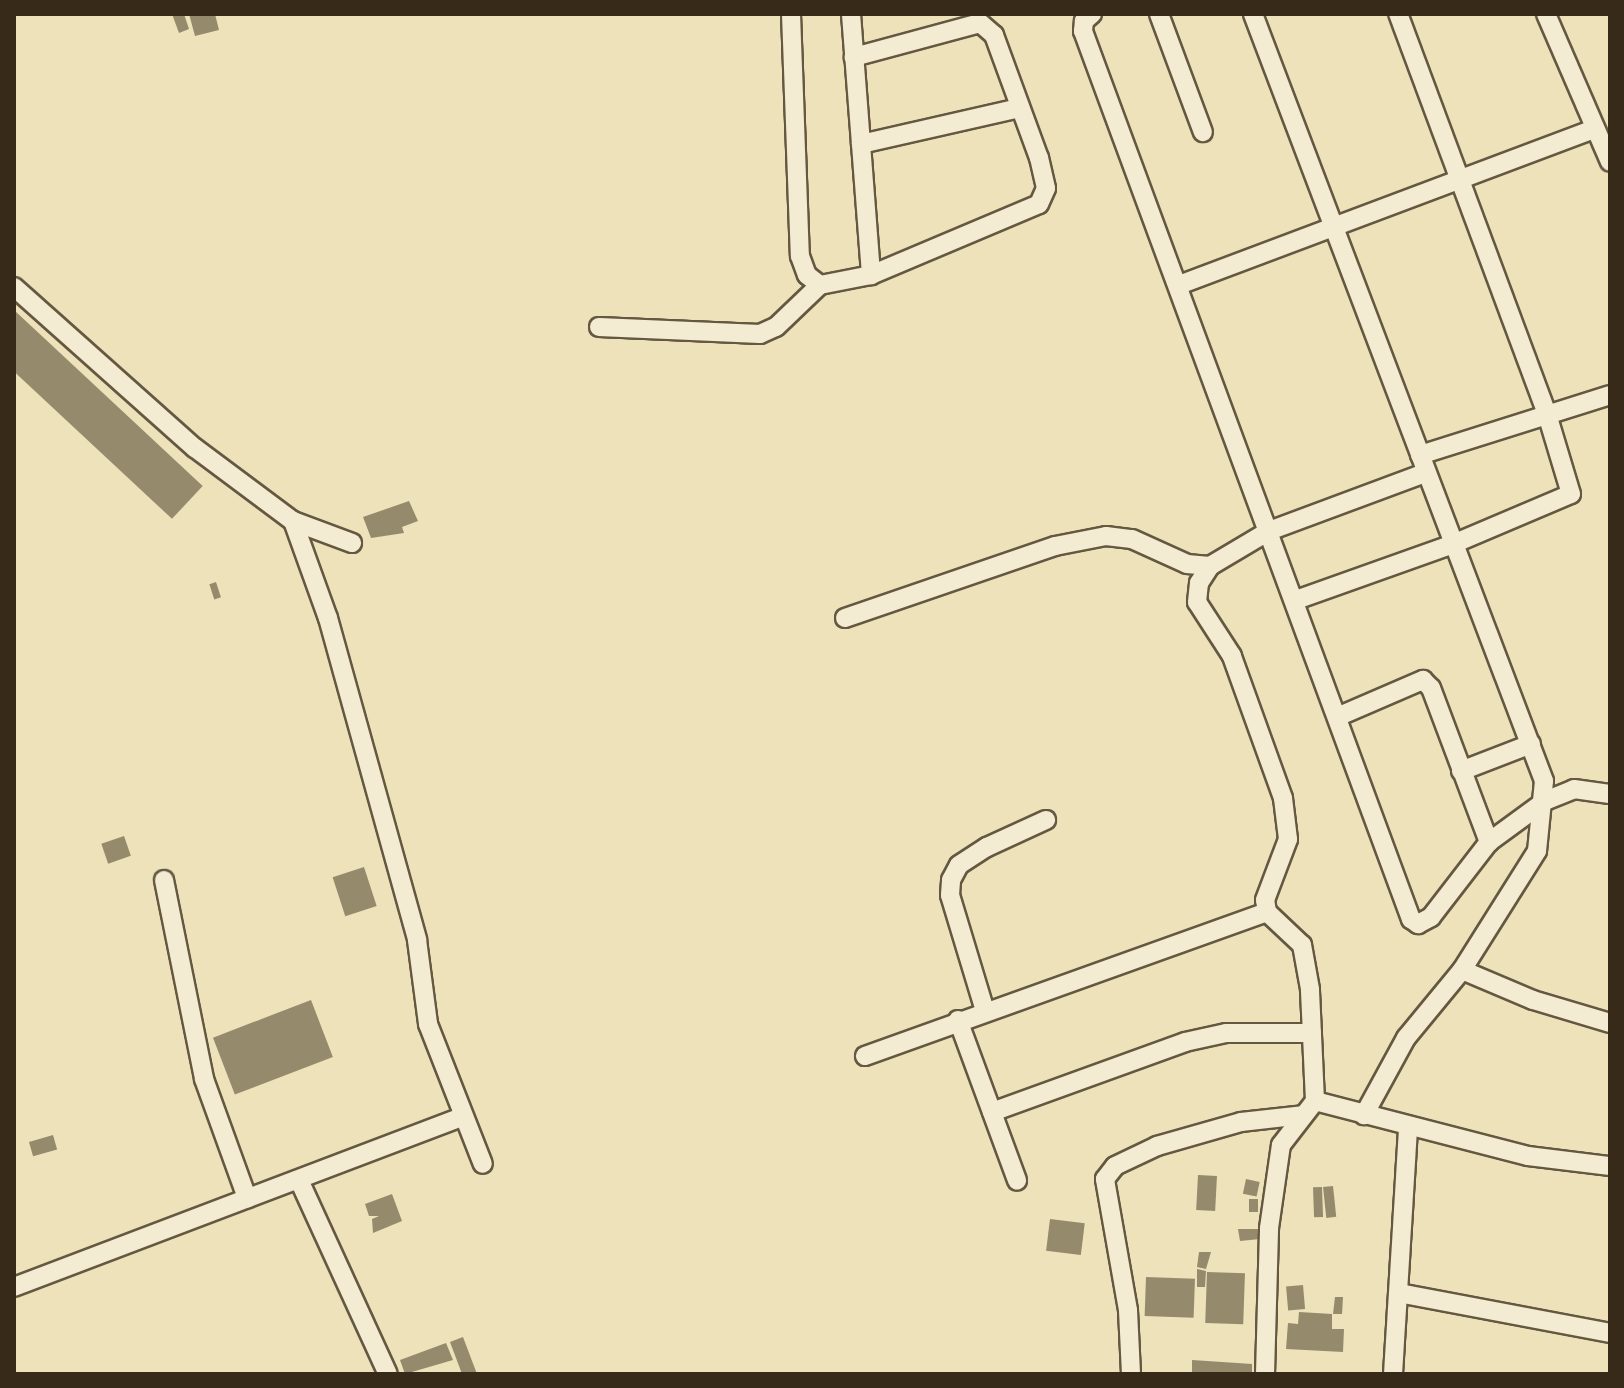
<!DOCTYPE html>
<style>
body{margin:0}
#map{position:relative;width:1624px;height:1388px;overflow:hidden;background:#eee2ba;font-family:"IM FELL Double Pica",serif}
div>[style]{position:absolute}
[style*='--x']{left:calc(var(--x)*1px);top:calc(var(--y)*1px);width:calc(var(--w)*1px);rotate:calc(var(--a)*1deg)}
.building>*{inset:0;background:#968a6d;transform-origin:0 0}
.roads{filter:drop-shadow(2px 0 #655841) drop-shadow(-2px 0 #655841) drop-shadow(0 2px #655841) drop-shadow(0 -2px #655841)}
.street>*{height:18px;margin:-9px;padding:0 9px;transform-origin:9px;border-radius:9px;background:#f4ecd2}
span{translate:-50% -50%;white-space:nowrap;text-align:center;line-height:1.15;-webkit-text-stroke:7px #f4ecd2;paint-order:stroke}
.frame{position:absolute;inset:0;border:16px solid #372a19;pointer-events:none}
</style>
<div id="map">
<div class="building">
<div style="clip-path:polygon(172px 14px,184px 14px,189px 29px,179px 33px)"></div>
<div style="clip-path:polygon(189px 14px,215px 14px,219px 30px,195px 36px)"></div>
<div style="left:14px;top:310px;width:258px;height:45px;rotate:43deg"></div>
<div style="clip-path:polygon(409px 501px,418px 521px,402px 527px,404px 533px,371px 538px,363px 517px)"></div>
<div style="left:216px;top:582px;width:16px;height:7px;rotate:72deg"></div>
<div style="left:124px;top:836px;width:21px;height:24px;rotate:71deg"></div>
<div style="left:364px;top:867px;width:41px;height:33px;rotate:72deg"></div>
<div style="left:311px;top:1000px;width:61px;height:105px;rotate:69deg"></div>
<div style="left:53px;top:1135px;width:15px;height:25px;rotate:74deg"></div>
<div style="left:1198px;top:1175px;width:19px;height:35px;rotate:3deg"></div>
<div style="left:1246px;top:1179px;width:14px;height:15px;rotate:12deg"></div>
<div style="left:1333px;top:1186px;width:31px;height:10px;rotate:84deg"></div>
<div style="left:1322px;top:1187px;width:30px;height:9px;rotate:88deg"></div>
<div style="clip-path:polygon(392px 1194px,402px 1221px,373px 1233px,372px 1219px,379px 1216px,369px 1216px,365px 1204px)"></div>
<div style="left:1249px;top:1199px;width:9px;height:13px"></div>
<div style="left:1050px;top:1219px;width:35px;height:32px;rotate:7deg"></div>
<div style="clip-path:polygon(1238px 1229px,1258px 1229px,1260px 1239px,1240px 1241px)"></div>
<div style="clip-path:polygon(1199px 1252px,1211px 1252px,1206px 1269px,1197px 1267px)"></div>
<div style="clip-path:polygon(1197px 1269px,1206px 1271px,1205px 1287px,1197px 1287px)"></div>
<div style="left:1207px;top:1272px;width:38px;height:51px;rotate:2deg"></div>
<div style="left:1146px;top:1277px;width:49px;height:39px;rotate:2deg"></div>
<div style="left:1303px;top:1285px;width:24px;height:17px;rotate:85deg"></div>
<div style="clip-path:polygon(1335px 1297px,1343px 1297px,1342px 1314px,1333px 1314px)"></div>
<div style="clip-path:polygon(1299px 1312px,1332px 1314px,1332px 1329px,1344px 1329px,1343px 1352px,1286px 1349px,1288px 1323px,1298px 1324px)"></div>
<div style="clip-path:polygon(463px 1337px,477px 1374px,462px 1374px,450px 1342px)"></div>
<div style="clip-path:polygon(446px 1343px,453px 1360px,405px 1374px,400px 1360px)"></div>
<div style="clip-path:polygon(1192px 1360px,1252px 1364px,1252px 1374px,1192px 1374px)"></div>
</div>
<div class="roads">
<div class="street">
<div style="--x:791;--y:14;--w:242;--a:87.9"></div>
<div style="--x:800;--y:256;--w:20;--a:70"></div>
<div style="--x:807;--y:275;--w:16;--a:38"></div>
<div style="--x:820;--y:285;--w:52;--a:-11.1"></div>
<div style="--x:871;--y:275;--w:182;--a:-22.9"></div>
<div style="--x:1039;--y:204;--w:17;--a:-66"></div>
<div style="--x:1046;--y:188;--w:31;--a:-103"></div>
<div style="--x:1039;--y:158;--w:131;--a:-110.1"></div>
<div style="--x:994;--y:35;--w:18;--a:-139"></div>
<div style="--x:980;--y:23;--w:131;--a:164.9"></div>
<div style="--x:851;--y:14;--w:262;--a:85.6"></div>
<div style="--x:1092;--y:14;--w:11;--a:139"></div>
<div style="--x:1084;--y:21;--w:10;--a:96"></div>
<div style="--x:1083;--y:31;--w:947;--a:69.73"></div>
<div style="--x:1411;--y:919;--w:9;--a:36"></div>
<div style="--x:1418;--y:924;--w:15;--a:-28"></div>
<div style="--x:1431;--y:917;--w:95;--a:-52.3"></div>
<div style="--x:1489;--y:842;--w:69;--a:-36.2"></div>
<div style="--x:1545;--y:801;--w:31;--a:-22"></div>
<div style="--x:1574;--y:789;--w:36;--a:8"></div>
<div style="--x:1159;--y:14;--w:126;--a:69.6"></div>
<div style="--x:1253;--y:14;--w:820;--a:69.22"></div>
<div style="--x:1544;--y:781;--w:70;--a:95.7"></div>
<div style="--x:1537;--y:851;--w:141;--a:122.2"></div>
<div style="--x:1462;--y:970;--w:88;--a:129.5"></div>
<div style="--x:1406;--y:1038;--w:88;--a:118.6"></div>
<div style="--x:1546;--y:14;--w:161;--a:66.6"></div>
<div style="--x:861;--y:144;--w:163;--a:-12.8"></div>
<div style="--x:1179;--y:285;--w:444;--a:-20.6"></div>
<div style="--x:14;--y:287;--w:242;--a:41.7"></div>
<div style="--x:195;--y:448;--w:122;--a:36.7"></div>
<div style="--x:293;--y:521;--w:63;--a:20.4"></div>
<div style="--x:599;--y:327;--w:161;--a:2.5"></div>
<div style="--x:760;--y:334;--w:17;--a:-24"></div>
<div style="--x:776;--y:327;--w:61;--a:-43.7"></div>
<div style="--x:1420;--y:455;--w:199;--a:-17.5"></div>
<div style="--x:293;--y:521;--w:103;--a:70.2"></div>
<div style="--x:328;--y:618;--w:334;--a:74.5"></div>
<div style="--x:417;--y:940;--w:85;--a:82.5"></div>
<div style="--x:428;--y:1024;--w:150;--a:68.6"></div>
<div style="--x:1296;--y:600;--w:167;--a:-19.6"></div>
<div style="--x:1453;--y:544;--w:128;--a:-23"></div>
<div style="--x:1571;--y:494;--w:84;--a:-106.7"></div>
<div style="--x:1547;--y:414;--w:427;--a:-110.4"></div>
<div style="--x:845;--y:618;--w:222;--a:-18.9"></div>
<div style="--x:1055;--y:546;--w:52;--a:-11.1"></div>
<div style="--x:1106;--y:536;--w:26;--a:7"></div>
<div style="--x:1132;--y:539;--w:60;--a:24.4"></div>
<div style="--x:1187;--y:564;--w:23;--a:5"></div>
<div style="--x:1337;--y:717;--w:94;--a:-23.3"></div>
<div style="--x:1423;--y:680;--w:11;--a:45"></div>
<div style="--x:1431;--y:688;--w:165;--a:69.4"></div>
<div style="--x:1461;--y:771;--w:75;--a:-21.1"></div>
<div style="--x:164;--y:880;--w:203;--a:78.6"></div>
<div style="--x:204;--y:1079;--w:127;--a:70.1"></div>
<div style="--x:1462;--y:970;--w:77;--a:22.9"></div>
<div style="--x:1533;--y:1000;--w:80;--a:16.6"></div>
<div style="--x:985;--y:1011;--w:121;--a:-106.8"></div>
<div style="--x:950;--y:895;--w:15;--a:-86"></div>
<div style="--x:951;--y:880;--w:17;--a:-62"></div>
<div style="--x:959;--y:865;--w:33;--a:-33"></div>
<div style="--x:987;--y:847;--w:65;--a:-24.6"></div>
<div style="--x:958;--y:1020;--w:171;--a:69.8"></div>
<div style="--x:865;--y:1056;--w:427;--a:-19.7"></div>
<div style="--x:1315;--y:1101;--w:220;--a:14.5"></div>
<div style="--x:1528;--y:1156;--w:83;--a:7"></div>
<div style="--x:992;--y:1112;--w:205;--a:-19.9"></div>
<div style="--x:1185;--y:1042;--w:42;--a:-12.4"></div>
<div style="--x:1226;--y:1033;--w:86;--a:0"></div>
<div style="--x:299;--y:1180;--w:213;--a:65.4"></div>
<div style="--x:14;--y:1287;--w:478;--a:-20.8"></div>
<div style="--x:1399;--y:1293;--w:215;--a:10.7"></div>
<div style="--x:1131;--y:1374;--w:64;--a:-92.7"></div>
<div style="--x:1128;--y:1310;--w:133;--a:-100"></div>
<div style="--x:1105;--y:1179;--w:16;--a:-52"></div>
<div style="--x:1115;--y:1166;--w:47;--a:-25.5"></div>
<div style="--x:1157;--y:1146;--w:87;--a:-15.9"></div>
<div style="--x:1241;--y:1122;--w:62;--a:-6.4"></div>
<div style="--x:1265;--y:1374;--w:146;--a:-88.4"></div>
<div style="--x:1269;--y:1228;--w:84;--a:-81.8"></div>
<div style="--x:1281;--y:1145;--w:56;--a:-52.3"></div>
<div style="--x:1315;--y:1101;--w:112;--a:-92.6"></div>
<div style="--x:1310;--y:989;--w:45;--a:-100.3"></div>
<div style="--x:1302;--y:945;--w:48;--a:-136.7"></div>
<div style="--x:1267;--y:912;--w:12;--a:-99"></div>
<div style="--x:1265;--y:900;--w:65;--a:-69.3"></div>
<div style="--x:1288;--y:839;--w:41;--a:-97"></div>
<div style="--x:1283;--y:798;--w:151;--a:-109.8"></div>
<div style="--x:1232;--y:656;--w:64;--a:-122.9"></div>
<div style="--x:1197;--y:602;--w:19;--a:-84"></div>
<div style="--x:1199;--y:583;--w:20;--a:-57"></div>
<div style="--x:1210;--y:566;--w:69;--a:-30.7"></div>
<div style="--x:1269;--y:531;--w:166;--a:-20.4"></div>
<div style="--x:1393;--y:1374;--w:247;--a:-86.5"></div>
</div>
</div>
<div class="frame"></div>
</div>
